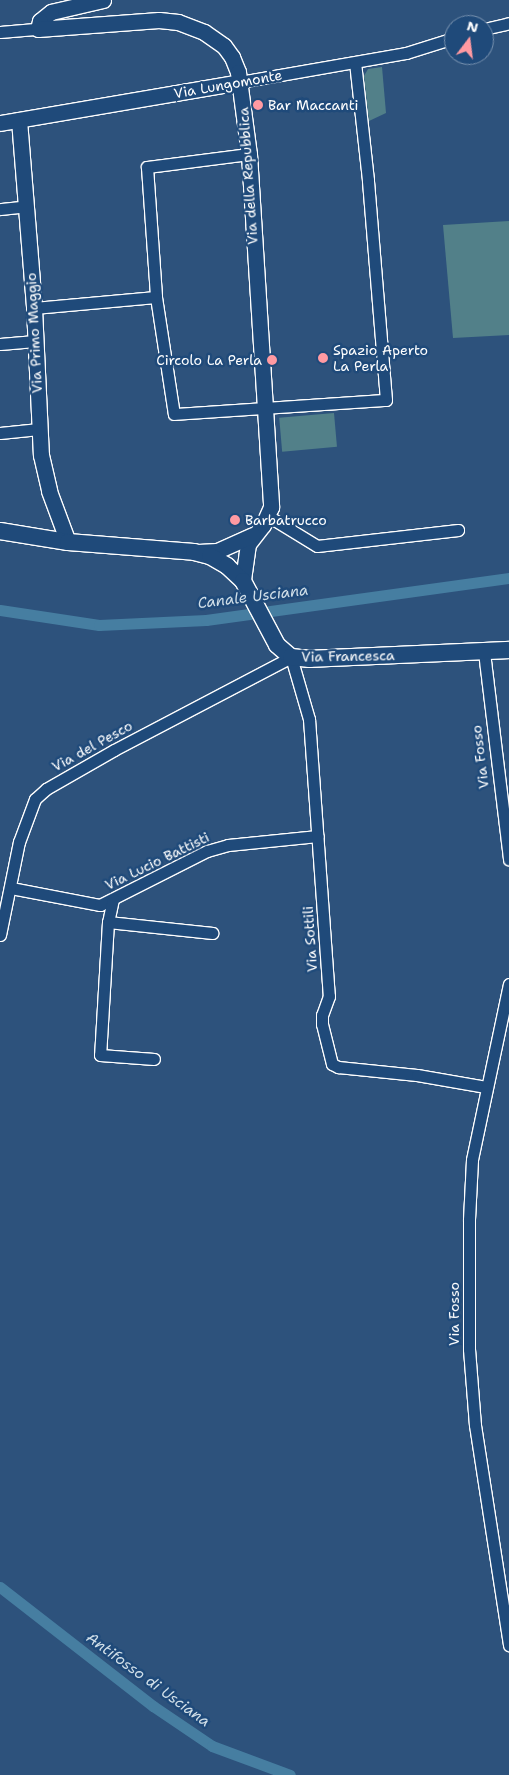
<!DOCTYPE html>
<style>
body{margin:0}
#map{position:relative;width:509px;height:1775px;overflow:hidden;background:#2d527c;font-family:"Shantell Sans",sans-serif}
div>[style]{position:absolute}
[style*='--x']{left:calc(var(--x)*1px);top:calc(var(--y)*1px);width:calc(var(--w)*1px);rotate:calc(var(--a)*1deg)}
.green>*{inset:0;background:#528089;transform-origin:0 0}
.canal>*{height:11px;margin:-5.5px;padding:0 5.5px;transform-origin:5.5px;border-radius:5.5px;background:#467ea1}
.roads{filter:drop-shadow(1px 0 #fff) drop-shadow(-1px 0 #fff) drop-shadow(0 1px #fff) drop-shadow(0 -1px #fff)}
.minor>*{height:11px;margin:-5.5px;padding:0 5.5px;transform-origin:5.5px;border-radius:5.5px;background:#1f4a7a}
.tertiary>*{height:15px;margin:-7.5px;padding:0 7.5px;transform-origin:7.5px;border-radius:7.5px;background:#1f4a7a}
.secondary>*{height:16px;margin:-8px;padding:0 8px;transform-origin:8px;border-radius:8px;background:#1f4a7a}
.dots>*{width:14px;height:14px;translate:-50% -50%;box-sizing:border-box;border:2px solid #1f4a7a;border-radius:50%}
span{translate:-50% -50%;white-space:nowrap;text-align:center;line-height:1.15;-webkit-text-stroke:5px #1f4a7a;paint-order:stroke}
.street-label{font-size:14px;color:#fff}
.poi-label{font-size:14px;color:#fff}
.left{translate:0 -50%;text-align:left}
.right{translate:-100% -50%;text-align:right}
.water-label{font-size:15px;color:#d1dfe8;font-style:italic}
.north{position:absolute;left:444px;top:15px;width:50px;height:50px;box-sizing:border-box;background:#1f4a7a;border:1px solid #7992af;border-radius:50%;rotate:15deg;font-size:14px;font-weight:700;line-height:20px;text-align:center;color:#fff}
.north::after{content:'';display:block;margin:auto;width:18px;height:22px;background:#ff9aa2;clip-path:polygon(50% 0,100% 100%,50% 72%,0 100%)}
</style>
<div id="map">
<div class="green">
<div style="clip-path:polygon(382px 67px,386px 113px,369px 121px,364px 76px,368px 69px)"></div>
<div style="clip-path:polygon(509px 221px,509px 335px,453px 338px,443px 225px)"></div>
<div style="left:334px;top:413px;width:34px;height:55px;rotate:85deg"></div>
</div>
<div class="canal">
<div style="--x:0;--y:610;--w:100;--a:8.6"></div>
<div style="--x:99;--y:625;--w:107;--a:-2.7"></div>
<div style="--x:206;--y:620;--w:306;--a:-7.9"></div>
<div style="--x:0;--y:1587;--w:194;--a:37.9"></div>
<div style="--x:153;--y:1706;--w:71;--a:34.1"></div>
<div style="--x:212;--y:1746;--w:83;--a:20.4"></div>
</div>
<div class="roads">
<div class="minor">
<div style="--x:484;--y:29;--w:26;--a:-13"></div>
<div style="--x:0;--y:32;--w:38;--a:-5"></div>
<div style="--x:240;--y:82;--w:169;--a:-9.9"></div>
<div style="--x:406;--y:53;--w:50;--a:-17.4"></div>
<div style="--x:249;--y:154;--w:103;--a:172.7"></div>
<div style="--x:147;--y:167;--w:130;--a:86"></div>
<div style="--x:156;--y:297;--w:118;--a:81.3"></div>
<div style="--x:174;--y:414;--w:212;--a:-3.8"></div>
<div style="--x:386;--y:400;--w:221;--a:-94.7"></div>
<div style="--x:368;--y:180;--w:118;--a:-96.3"></div>
<div style="--x:0;--y:209;--w:27;--a:-6"></div>
<div style="--x:34;--y:308;--w:122;--a:-5.2"></div>
<div style="--x:0;--y:344;--w:35;--a:-5"></div>
<div style="--x:0;--y:433;--w:39;--a:-6"></div>
<div style="--x:268;--y:516;--w:57;--a:31.5"></div>
<div style="--x:317;--y:546;--w:142;--a:-6.5"></div>
<div style="--x:484;--y:652;--w:209;--a:83.1"></div>
<div style="--x:11;--y:888;--w:91;--a:10.8"></div>
<div style="--x:100;--y:905;--w:120;--a:-26.8"></div>
<div style="--x:207;--y:851;--w:22;--a:-16"></div>
<div style="--x:228;--y:845;--w:90;--a:-5.7"></div>
<div style="--x:113;--y:899;--w:24;--a:102"></div>
<div style="--x:108;--y:922;--w:133;--a:93.4"></div>
<div style="--x:100;--y:1055;--w:54;--a:4.2"></div>
<div style="--x:108;--y:922;--w:105;--a:6"></div>
<div style="--x:0;--y:935;--w:95;--a:-78.5"></div>
<div style="--x:19;--y:842;--w:46;--a:-69.6"></div>
<div style="--x:35;--y:799;--w:15;--a:-42"></div>
<div style="--x:46;--y:789;--w:78;--a:-29.8"></div>
<div style="--x:114;--y:750;--w:200;--a:-27.7"></div>
<div style="--x:291;--y:657;--w:65;--a:73.8"></div>
<div style="--x:309;--y:719;--w:278;--a:85.9"></div>
<div style="--x:329;--y:996;--w:20;--a:110"></div>
<div style="--x:322;--y:1015;--w:9;--a:90"></div>
<div style="--x:322;--y:1024;--w:41;--a:76"></div>
<div style="--x:332;--y:1064;--w:7;--a:27"></div>
<div style="--x:338;--y:1067;--w:79;--a:5.8"></div>
<div style="--x:417;--y:1075;--w:70;--a:9.9"></div>
<div style="--x:509;--y:984;--w:180;--a:101.9"></div>
<div style="--x:472;--y:1160;--w:60;--a:92.9"></div>
<div style="--x:469;--y:1220;--w:129;--a:90"></div>
<div style="--x:469;--y:1349;--w:76;--a:85.5"></div>
<div style="--x:475;--y:1425;--w:223;--a:81.2"></div>
</div>
<div class="tertiary">
<div style="--x:103;--y:0;--w:53;--a:167"></div>
<div style="--x:51;--y:12;--w:14;--a:141"></div>
<div style="--x:40;--y:21;--w:8;--a:104"></div>
<div style="--x:38;--y:29;--w:121;--a:-4.3"></div>
<div style="--x:159;--y:20;--w:19;--a:6"></div>
<div style="--x:178;--y:22;--w:28;--a:21"></div>
<div style="--x:204;--y:32;--w:24;--a:35"></div>
<div style="--x:224;--y:46;--w:14;--a:54"></div>
<div style="--x:232;--y:57;--w:16;--a:68"></div>
<div style="--x:238;--y:72;--w:83;--a:82.4"></div>
<div style="--x:249;--y:154;--w:354;--a:86.4"></div>
<div style="--x:271;--y:507;--w:20;--a:114"></div>
<div style="--x:263;--y:525;--w:24;--a:128"></div>
<div style="--x:248;--y:544;--w:37;--a:98"></div>
<div style="--x:19;--y:120;--w:189;--a:85.4"></div>
<div style="--x:34;--y:308;--w:147;--a:87.3"></div>
<div style="--x:41;--y:455;--w:37;--a:77"></div>
<div style="--x:49;--y:491;--w:54;--a:69.6"></div>
<div style="--x:0;--y:123;--w:243;--a:-9.7"></div>
<div style="--x:198;--y:552;--w:19;--a:-3"></div>
<div style="--x:217;--y:551;--w:39;--a:-24"></div>
</div>
<div class="secondary">
<div style="--x:0;--y:531;--w:69;--a:9.2"></div>
<div style="--x:68;--y:542;--w:126;--a:4.5"></div>
<div style="--x:194;--y:552;--w:16;--a:14"></div>
<div style="--x:210;--y:556;--w:20;--a:30"></div>
<div style="--x:227;--y:566;--w:22;--a:43"></div>
<div style="--x:243;--y:581;--w:72;--a:62"></div>
<div style="--x:277;--y:645;--w:18;--a:41"></div>
<div style="--x:291;--y:657;--w:19;--a:6"></div>
<div style="--x:310;--y:659;--w:199;--a:-2.6"></div>
</div>
</div>
<div class="dots">
<div style="left:258px;top:105px;background:#ff9aa2"></div>
<div style="left:323px;top:358px;background:#ff9aa2"></div>
<div style="left:272px;top:360px;background:#ff9aa2"></div>
<div style="left:235px;top:520px;background:#ff9aa2"></div>
</div>
<div class="street-label">
<span style="left:228px;top:84px;rotate:-10deg">Via Lungomonte</span>
<span style="left:248px;top:176px;rotate:-94deg">Via della Repubblica</span>
<span style="left:34px;top:333px;rotate:-93deg">Via Primo Maggio</span>
<span style="left:348px;top:656px;rotate:-1deg">Via Francesca</span>
<span style="left:92px;top:746px;rotate:-29deg">Via del Pesco</span>
<span style="left:480px;top:757px;rotate:-97deg">Via Fosso</span>
<span style="left:157px;top:861px;rotate:-26deg">Via Lucio Battisti</span>
<span style="left:310px;top:939px;rotate:-94deg">Via Sottili</span>
<span style="left:454px;top:1314px;rotate:-90deg">Via Fosso</span>
</div>
<div class="poi-label">
<span class="left" style="left:268px;top:105px">Bar Maccanti</span>
<span class="left" style="left:333px;top:358px">Spazio Aperto<br>La Perla</span>
<span class="right" style="left:262px;top:360px">Circolo La Perla</span>
<span class="left" style="left:245px;top:520px">Barbatrucco</span>
</div>
<div class="water-label">
<span style="left:253px;top:597px;rotate:-7deg">Canale Usciana</span>
<span style="left:148px;top:1680px;rotate:36deg">Antifosso di Usciana</span>
</div>
<div class="north">N</div>
</div>
